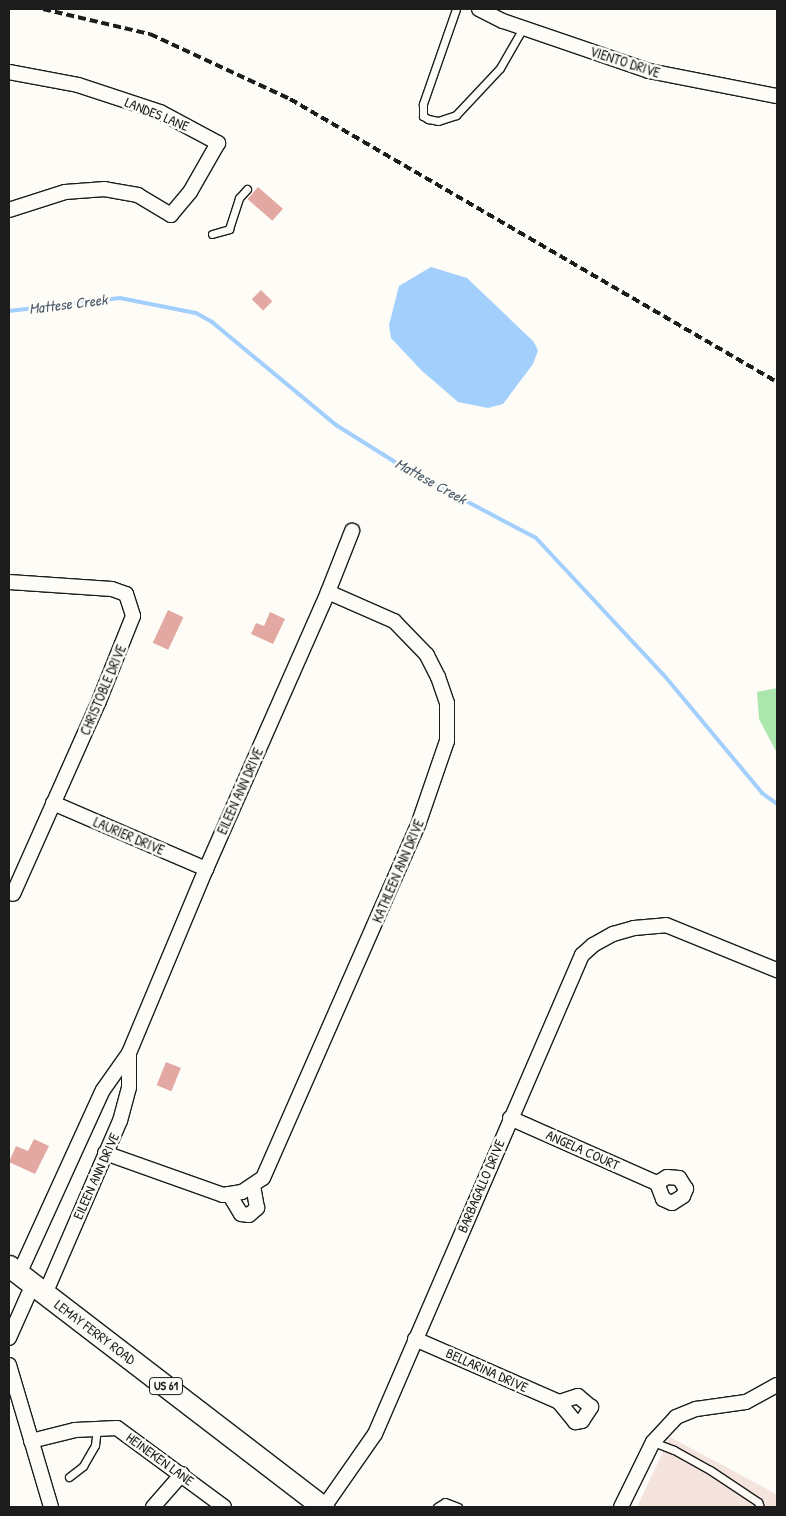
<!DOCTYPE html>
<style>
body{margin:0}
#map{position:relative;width:786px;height:1516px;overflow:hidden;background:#fdfcf7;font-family:"Patrick Hand",sans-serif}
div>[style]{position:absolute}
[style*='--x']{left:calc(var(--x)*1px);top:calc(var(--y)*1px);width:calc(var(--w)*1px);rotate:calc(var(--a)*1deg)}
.built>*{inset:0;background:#f5e3dd}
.green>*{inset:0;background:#abe7ad}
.water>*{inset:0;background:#a3cffd}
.stream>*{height:4px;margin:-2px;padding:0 2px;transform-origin:2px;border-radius:2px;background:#a3cffd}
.building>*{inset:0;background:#e2a8a1;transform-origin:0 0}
.roads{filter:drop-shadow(1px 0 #1c1c1c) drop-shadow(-1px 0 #1c1c1c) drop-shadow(0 1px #1c1c1c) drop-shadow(0 -1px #1c1c1c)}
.service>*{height:7px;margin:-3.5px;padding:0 3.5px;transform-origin:3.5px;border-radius:3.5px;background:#fdfcf7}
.minor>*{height:14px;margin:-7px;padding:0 7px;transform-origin:7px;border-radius:7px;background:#fdfcf7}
.primary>*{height:21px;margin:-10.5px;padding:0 10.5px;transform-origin:10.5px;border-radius:10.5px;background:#fdfcf7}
.rail>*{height:4px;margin-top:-2px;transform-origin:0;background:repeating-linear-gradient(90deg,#1c1c1c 0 8px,transparent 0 12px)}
span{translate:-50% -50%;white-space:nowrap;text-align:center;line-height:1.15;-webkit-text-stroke:5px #fdfcf7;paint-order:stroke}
.shield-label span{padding:1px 4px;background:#fdfcf7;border:1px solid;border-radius:4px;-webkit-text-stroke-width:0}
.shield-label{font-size:12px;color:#1c1c1c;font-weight:700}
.street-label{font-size:14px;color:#1c1c1c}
.water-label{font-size:15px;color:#4b5b6b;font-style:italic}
.frame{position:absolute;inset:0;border:10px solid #1c1c1c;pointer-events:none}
</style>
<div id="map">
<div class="built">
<div style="clip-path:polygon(670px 1437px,776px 1494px,777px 1507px,637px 1507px)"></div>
</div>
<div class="green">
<div style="clip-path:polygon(777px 688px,777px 753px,759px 719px,757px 692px)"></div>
</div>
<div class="water">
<div style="clip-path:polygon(431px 267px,467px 278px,534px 342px,538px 351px,533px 364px,503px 404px,488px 408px,458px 402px,421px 370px,391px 338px,389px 325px,399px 286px)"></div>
</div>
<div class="stream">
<div style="--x:9;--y:311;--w:112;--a:-6.7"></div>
<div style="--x:120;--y:298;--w:77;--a:11.2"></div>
<div style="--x:196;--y:313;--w:18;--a:29"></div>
<div style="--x:212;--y:322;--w:161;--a:39.7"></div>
<div style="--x:336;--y:425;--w:89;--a:32.1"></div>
<div style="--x:411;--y:472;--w:141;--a:27.8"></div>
<div style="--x:536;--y:538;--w:186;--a:47"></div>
<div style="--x:663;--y:674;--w:155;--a:50.2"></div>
<div style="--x:762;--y:793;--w:19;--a:36"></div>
</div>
<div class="building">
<div style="left:258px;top:187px;width:33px;height:16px;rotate:41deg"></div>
<div style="left:261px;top:290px;width:16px;height:13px;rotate:45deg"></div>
<div style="left:168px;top:610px;width:17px;height:36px;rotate:25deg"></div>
<div style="clip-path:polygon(270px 612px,285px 619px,273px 644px,251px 634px,256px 623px,264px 626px)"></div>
<div style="left:166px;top:1062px;width:16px;height:25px;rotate:22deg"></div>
<div style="clip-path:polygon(34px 1139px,49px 1146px,35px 1174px,9px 1162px,16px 1146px,28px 1151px)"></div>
</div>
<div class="roads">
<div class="service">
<div style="--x:456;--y:9;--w:101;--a:109.2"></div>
<div style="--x:423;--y:104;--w:12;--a:90"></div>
<div style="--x:423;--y:116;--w:6;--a:31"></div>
<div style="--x:428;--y:119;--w:10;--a:11"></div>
<div style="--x:438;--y:121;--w:19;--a:-18"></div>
<div style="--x:456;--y:115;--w:64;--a:-46.9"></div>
<div style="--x:500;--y:68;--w:46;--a:-60.1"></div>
<div style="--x:212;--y:234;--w:18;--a:-16"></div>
<div style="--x:229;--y:229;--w:33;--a:-72"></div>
<div style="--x:239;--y:198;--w:12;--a:-48"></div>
<div style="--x:653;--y:1442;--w:22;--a:21"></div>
<div style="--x:674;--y:1450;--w:41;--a:29.1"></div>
<div style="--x:710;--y:1470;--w:58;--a:33.7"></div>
<div style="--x:758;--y:1502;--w:5;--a:68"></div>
<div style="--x:69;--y:1477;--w:18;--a:-38"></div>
<div style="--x:83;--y:1466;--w:24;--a:-60"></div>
<div style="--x:95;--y:1445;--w:16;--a:-83"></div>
<div style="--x:437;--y:1507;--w:9;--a:-32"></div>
<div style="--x:445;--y:1502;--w:14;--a:21"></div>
</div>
<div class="minor">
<div style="--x:479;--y:9;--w:27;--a:27"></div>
<div style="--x:503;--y:21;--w:154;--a:18.9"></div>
<div style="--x:649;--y:71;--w:130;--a:11.1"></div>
<div style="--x:9;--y:72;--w:70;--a:10.7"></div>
<div style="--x:78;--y:85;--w:86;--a:18.2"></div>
<div style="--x:160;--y:112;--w:66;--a:28.1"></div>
<div style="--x:218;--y:143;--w:56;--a:119.7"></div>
<div style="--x:190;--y:192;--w:30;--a:130"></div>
<div style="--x:171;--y:215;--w:39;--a:-149"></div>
<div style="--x:138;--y:195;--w:34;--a:-170"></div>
<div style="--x:105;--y:189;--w:40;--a:175.7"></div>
<div style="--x:65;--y:192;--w:59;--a:162.2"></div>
<div style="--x:9;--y:582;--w:103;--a:3.9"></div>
<div style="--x:112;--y:589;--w:15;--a:20"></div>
<div style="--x:126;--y:594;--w:23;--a:72"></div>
<div style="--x:133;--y:616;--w:92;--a:111.8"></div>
<div style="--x:99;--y:701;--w:211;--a:114"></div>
<div style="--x:53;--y:803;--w:167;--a:23.3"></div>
<div style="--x:510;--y:1118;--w:161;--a:23.9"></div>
<div style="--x:657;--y:1183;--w:17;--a:69"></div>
<div style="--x:663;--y:1199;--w:10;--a:24"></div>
<div style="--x:672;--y:1203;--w:13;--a:-32"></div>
<div style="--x:683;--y:1196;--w:8;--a:-67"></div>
<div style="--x:686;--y:1189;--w:13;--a:-122"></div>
<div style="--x:679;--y:1178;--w:12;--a:-175"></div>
<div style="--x:667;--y:1177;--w:12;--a:149"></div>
<div style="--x:105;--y:1153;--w:125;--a:19.6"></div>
<div style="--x:223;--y:1195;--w:19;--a:-9"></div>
<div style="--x:242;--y:1192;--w:25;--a:-34"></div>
<div style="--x:263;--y:1178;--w:386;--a:-66.3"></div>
<div style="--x:418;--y:825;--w:89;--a:-71"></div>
<div style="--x:447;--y:741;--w:38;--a:-90"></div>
<div style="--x:447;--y:703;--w:28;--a:-109"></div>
<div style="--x:438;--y:677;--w:25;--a:-117"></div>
<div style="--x:427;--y:655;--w:47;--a:-134.1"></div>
<div style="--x:394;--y:621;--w:72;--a:-156.3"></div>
<div style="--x:229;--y:1194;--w:23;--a:59"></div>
<div style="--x:241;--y:1214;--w:8;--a:7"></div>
<div style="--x:249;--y:1215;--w:11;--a:-41"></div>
<div style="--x:257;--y:1208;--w:23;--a:-100"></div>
<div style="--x:19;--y:1274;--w:202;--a:-65.5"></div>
<div style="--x:103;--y:1090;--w:45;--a:-54.9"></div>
<div style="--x:129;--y:1053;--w:199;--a:-67.3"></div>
<div style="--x:206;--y:869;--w:303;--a:-66.2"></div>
<div style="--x:328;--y:592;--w:66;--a:-68.5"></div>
<div style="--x:45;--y:1294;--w:189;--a:-66.6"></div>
<div style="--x:120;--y:1121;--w:35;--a:-75"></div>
<div style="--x:129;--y:1087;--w:34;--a:-90"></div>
<div style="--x:9;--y:1338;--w:59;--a:-66"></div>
<div style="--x:415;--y:1339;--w:157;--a:23.6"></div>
<div style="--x:559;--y:1402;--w:26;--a:51"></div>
<div style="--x:575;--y:1422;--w:7;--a:-8"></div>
<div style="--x:582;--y:1421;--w:17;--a:-57"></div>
<div style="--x:591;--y:1407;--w:17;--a:-140"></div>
<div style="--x:578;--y:1396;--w:20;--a:162"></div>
<div style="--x:9;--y:1365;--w:148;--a:73.5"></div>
<div style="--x:31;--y:1441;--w:45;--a:-14"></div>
<div style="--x:75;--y:1430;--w:42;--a:-2.7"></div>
<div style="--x:117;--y:1428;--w:133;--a:36.4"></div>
<div style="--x:153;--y:1507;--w:44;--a:-48.7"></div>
<div style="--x:324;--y:1507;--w:89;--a:-55.1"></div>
<div style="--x:375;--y:1434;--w:522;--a:-66.63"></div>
<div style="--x:582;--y:955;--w:15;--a:-42"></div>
<div style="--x:593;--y:945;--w:23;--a:-29"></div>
<div style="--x:613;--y:934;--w:22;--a:-16"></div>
<div style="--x:634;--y:928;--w:32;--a:-5"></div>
<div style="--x:666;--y:925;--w:120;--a:22.1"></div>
<div style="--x:621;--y:1507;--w:72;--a:-63.8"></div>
<div style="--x:653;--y:1442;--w:34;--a:-47"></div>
<div style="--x:676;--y:1417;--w:22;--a:-22"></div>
<div style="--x:696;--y:1409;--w:50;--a:-8"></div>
<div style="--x:746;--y:1402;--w:35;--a:-29"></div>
</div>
<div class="primary">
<div style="--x:9;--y:1266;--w:396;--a:37.5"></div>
</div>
</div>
<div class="rail">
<div style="--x:43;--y:9;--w:110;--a:13.2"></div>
<div style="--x:150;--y:34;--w:154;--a:24.9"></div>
<div style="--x:290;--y:99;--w:563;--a:30.16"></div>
</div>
<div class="shield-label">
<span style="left:166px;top:1386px">US 61</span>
</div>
<div class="street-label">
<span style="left:625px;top:62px;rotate:18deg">VIENTO DRIVE</span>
<span style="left:157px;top:114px;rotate:22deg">LANDES LANE</span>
<span style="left:103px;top:690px;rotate:-67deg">CHRISTOBLE DRIVE</span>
<span style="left:240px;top:791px;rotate:-66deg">EILEEN ANN DRIVE</span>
<span style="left:129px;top:836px;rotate:23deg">LAURIER DRIVE</span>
<span style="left:398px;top:871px;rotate:-67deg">KATHLEEN ANN DRIVE</span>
<span style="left:583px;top:1150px;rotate:24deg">ANGELA COURT</span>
<span style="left:96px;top:1176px;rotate:-66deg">EILEEN ANN DRIVE</span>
<span style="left:481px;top:1186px;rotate:-67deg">BARBAGALLO DRIVE</span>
<span style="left:95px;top:1332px;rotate:37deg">LEMAY FERRY ROAD</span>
<span style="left:487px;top:1370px;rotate:24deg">BELLARINA DRIVE</span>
<span style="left:160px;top:1459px;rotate:36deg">HEINEKEN LANE</span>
</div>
<div class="water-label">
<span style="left:68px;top:304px;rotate:-7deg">Mattese Creek</span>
<span style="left:431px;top:481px;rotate:29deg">Mattese Creek</span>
</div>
<div class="frame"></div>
</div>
